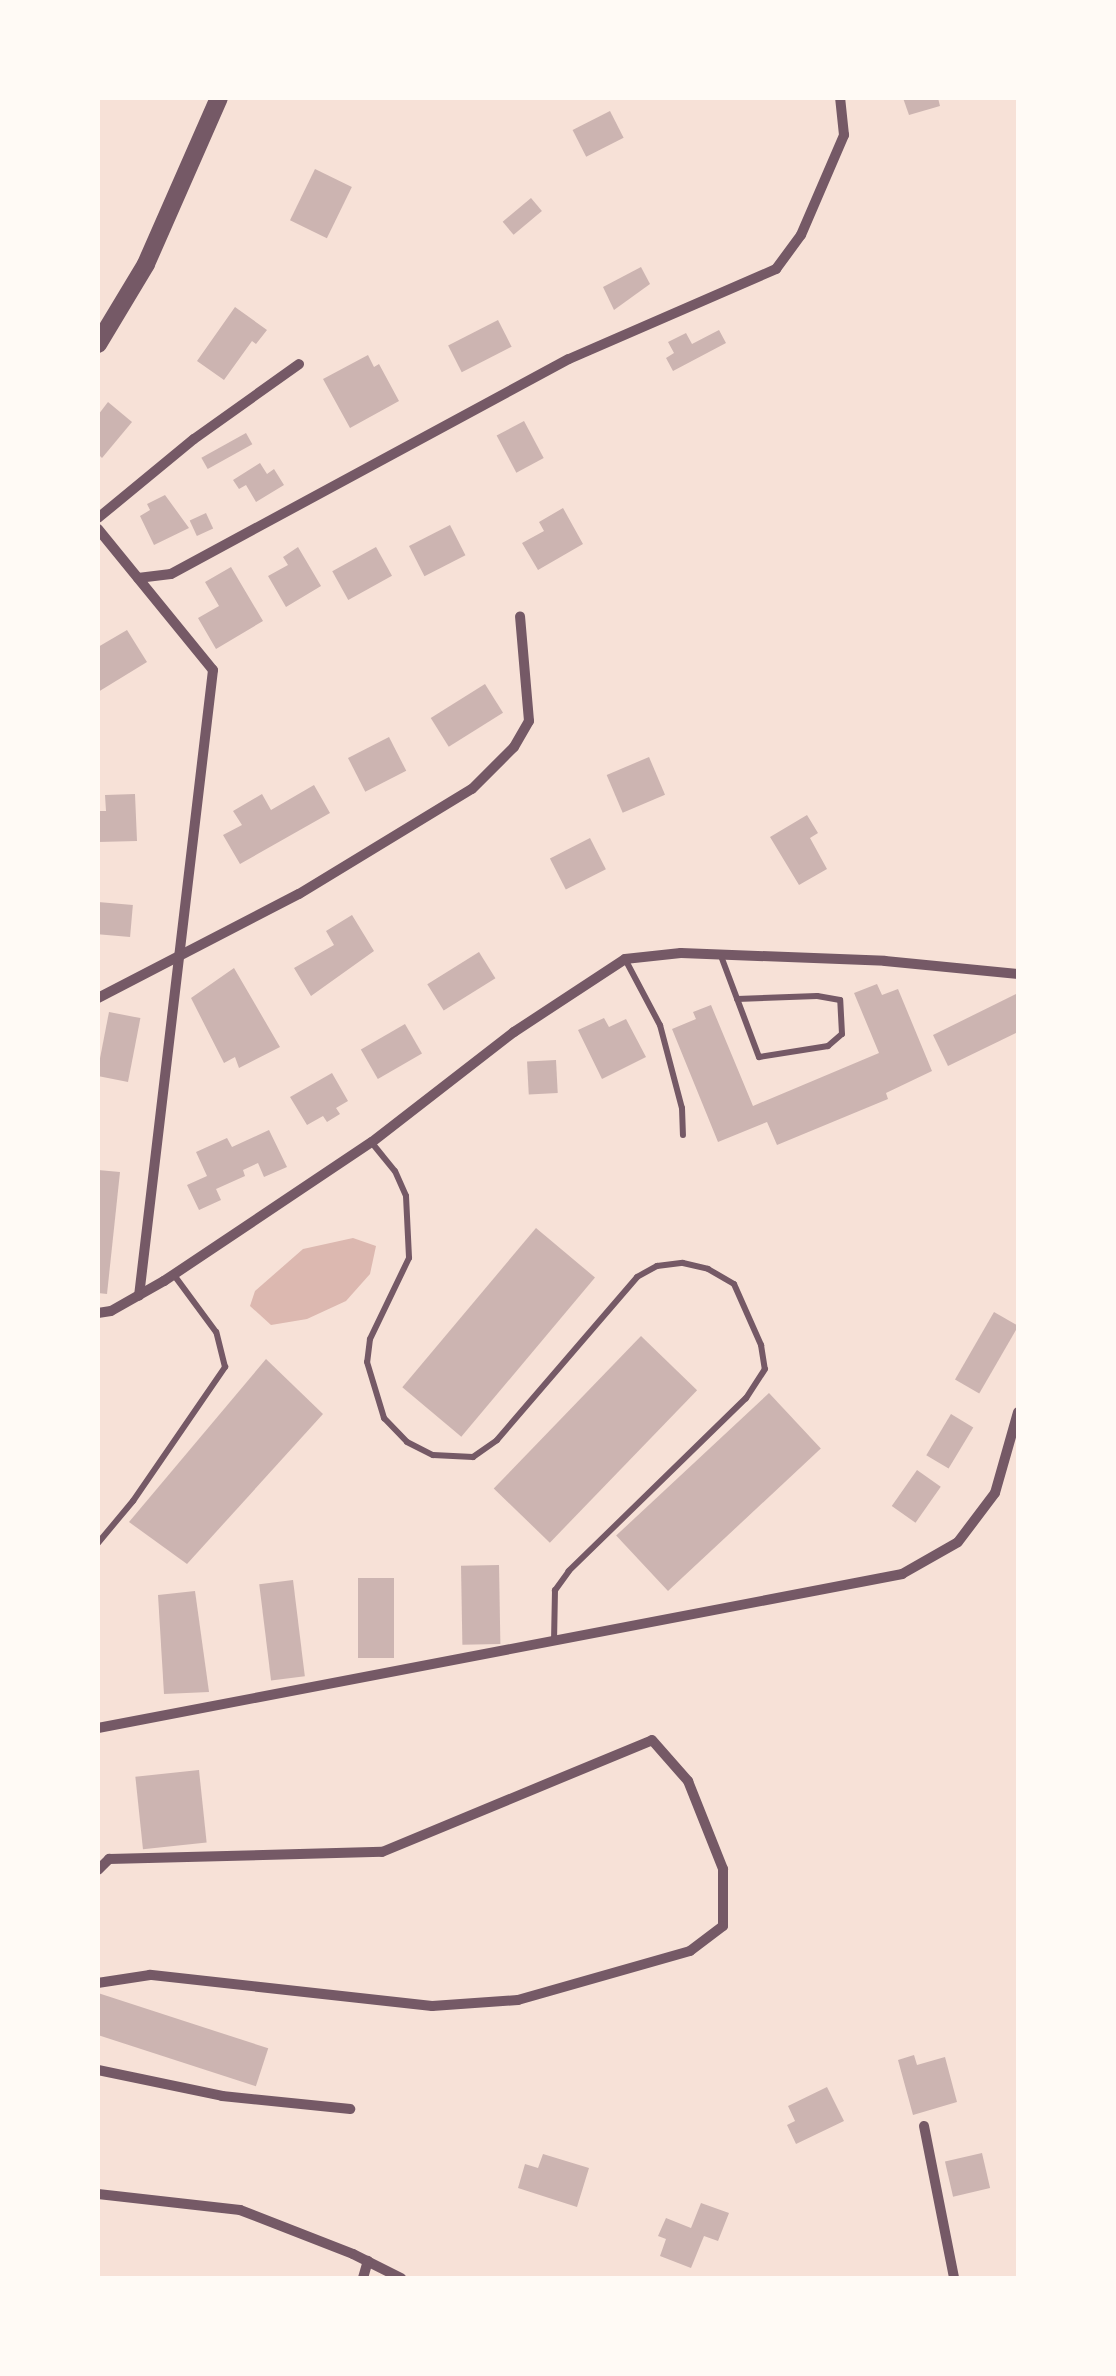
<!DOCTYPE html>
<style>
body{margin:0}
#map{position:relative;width:1116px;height:2376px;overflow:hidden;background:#f7e1d7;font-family:Cabin,sans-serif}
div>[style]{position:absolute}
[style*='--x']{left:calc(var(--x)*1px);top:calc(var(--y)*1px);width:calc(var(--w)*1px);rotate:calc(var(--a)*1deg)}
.water>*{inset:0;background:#dcb8b0}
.building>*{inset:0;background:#ccb4b1;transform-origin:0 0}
.service>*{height:6px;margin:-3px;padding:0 3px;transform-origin:3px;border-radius:3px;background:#755966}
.minor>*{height:10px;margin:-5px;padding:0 5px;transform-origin:5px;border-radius:5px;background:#755966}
.tertiary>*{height:18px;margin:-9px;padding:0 9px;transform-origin:9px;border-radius:9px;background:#755966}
span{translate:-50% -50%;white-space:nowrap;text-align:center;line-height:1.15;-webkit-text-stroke:9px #fffaf5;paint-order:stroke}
.frame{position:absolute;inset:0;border:100px solid #fffaf5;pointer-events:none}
</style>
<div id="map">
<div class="water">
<div style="clip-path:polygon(353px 1238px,376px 1246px,370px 1274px,346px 1301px,307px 1319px,271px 1325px,250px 1306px,255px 1291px,303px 1249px)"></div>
</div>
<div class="building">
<div style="clip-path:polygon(903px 98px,938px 98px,940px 106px,909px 115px)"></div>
<div style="left:610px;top:111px;width:30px;height:42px;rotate:63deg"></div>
<div style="left:315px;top:169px;width:41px;height:57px;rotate:26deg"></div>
<div style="left:531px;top:198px;width:17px;height:37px;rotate:50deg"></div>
<div style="clip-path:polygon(641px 267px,650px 284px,614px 310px,603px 287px)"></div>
<div style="clip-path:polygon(235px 307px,267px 330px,256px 344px,252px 341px,224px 380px,197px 361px)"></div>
<div style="left:498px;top:320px;width:30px;height:56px;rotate:63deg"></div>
<div style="clip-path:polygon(719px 330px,726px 343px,673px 371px,666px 358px,674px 353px,668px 342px,686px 333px,692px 344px)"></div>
<div style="clip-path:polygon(368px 355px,374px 367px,379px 364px,399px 401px,350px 428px,323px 379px)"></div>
<div style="clip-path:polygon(108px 402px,132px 422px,102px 458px,98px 454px,98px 415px)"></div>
<div style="left:524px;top:421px;width:42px;height:31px;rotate:62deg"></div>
<div style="left:246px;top:433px;width:13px;height:51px;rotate:61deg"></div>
<div style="clip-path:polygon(260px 463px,267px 474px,274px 469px,284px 485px,256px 502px,246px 485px,239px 489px,233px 480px)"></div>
<div style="clip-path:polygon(165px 495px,189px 528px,154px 545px,140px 516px,150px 510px,147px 504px)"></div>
<div style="clip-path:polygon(563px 508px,583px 544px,538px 570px,522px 543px,544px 531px,539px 522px)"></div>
<div style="left:206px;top:513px;width:17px;height:18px;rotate:65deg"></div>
<div style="left:450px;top:525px;width:34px;height:46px;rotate:63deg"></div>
<div style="clip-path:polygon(298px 547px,321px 586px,286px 607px,268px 576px,288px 565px,283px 557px)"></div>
<div style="left:376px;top:547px;width:33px;height:50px;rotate:61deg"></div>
<div style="clip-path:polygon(231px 567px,263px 621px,216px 649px,198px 618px,219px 606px,205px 582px)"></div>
<div style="clip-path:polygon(127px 630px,147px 662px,98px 692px,98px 647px)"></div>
<div style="left:485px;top:684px;width:34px;height:64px;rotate:58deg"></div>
<div style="left:389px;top:737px;width:38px;height:46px;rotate:63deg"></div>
<div style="left:649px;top:757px;width:41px;height:46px;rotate:67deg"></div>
<div style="clip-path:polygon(314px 785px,330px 813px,240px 864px,223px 835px,242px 825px,233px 811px,262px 794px,271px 810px)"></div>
<div style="clip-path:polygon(135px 794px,137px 841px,98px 842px,98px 811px,106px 811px,105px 795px)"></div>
<div style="clip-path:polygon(807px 815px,818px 833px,810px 838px,827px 869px,799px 885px,770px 837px)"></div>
<div style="left:590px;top:838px;width:35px;height:45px;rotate:63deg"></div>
<div style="left:98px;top:902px;width:35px;height:32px;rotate:5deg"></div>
<div style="clip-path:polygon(352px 915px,374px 951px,311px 996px,294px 968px,334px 945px,326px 931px)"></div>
<div style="left:479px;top:952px;width:31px;height:61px;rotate:58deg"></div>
<div style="clip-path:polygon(234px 968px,280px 1047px,239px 1068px,235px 1057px,224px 1063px,191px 998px)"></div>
<div style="clip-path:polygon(877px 984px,882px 995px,898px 989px,932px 1071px,886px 1093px,888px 1099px,777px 1145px,767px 1122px,718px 1142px,672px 1029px,696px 1019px,693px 1012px,711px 1005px,753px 1106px,879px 1053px,854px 993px)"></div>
<div style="clip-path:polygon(1018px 993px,1018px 1032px,948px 1066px,933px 1035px)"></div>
<div style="left:109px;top:1012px;width:32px;height:65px;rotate:11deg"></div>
<div style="clip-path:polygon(604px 1018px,609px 1027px,626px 1019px,646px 1057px,602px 1079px,578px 1030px)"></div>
<div style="left:405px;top:1024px;width:34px;height:51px;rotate:60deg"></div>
<div style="left:556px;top:1060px;width:33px;height:29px;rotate:87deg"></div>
<div style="clip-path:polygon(332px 1073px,348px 1101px,336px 1108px,340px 1114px,327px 1122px,323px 1116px,307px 1125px,290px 1097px)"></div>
<div style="clip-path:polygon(269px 1130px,287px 1167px,264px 1177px,258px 1163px,243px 1170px,245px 1176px,216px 1189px,221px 1200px,199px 1210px,187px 1185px,207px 1176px,196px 1152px,227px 1138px,232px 1147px)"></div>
<div style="clip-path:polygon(98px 1170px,120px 1172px,107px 1294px,98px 1293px)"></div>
<div style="left:536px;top:1228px;width:77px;height:208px;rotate:40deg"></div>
<div style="left:994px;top:1312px;width:28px;height:78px;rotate:30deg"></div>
<div style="left:641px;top:1336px;width:78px;height:212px;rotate:44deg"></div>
<div style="clip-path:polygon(266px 1359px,323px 1414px,187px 1564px,129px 1522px)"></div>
<div style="left:769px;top:1393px;width:76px;height:209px;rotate:47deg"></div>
<div style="left:951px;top:1414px;width:26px;height:48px;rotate:31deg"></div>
<div style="left:917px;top:1470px;width:29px;height:44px;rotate:35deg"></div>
<div style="left:499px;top:1565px;width:79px;height:38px;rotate:89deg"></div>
<div style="left:358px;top:1578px;width:36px;height:80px"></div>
<div style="left:293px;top:1580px;width:97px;height:34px;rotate:83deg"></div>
<div style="clip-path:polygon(195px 1591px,209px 1692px,164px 1694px,158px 1595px)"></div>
<div style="left:199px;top:1770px;width:73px;height:64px;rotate:84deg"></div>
<div style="left:98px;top:1993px;width:179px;height:40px;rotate:18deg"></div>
<div style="clip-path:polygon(914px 2055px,917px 2065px,945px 2057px,957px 2102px,913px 2115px,898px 2060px)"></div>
<div style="clip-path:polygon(827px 2087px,844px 2121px,796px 2144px,787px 2125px,795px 2121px,788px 2106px)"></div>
<div style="left:982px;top:2153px;width:36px;height:38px;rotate:77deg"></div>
<div style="clip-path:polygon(543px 2154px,589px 2168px,577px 2207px,518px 2188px,525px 2164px,538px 2168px)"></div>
<div style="clip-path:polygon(701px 2203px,729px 2213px,718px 2241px,704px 2236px,691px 2268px,660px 2256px,666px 2239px,658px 2236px,666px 2218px,691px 2228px)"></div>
</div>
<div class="service">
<div style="--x:721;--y:956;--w:108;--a:69.4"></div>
<div style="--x:759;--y:1057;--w:70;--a:-9.1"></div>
<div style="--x:828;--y:1046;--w:18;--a:-41"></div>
<div style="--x:842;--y:1034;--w:34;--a:-93"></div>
<div style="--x:840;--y:1000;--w:23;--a:-170"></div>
<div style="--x:817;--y:996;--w:80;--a:177.9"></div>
<div style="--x:625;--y:959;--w:75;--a:62.1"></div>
<div style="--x:660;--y:1025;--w:86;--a:75.2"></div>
<div style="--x:682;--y:1108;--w:27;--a:88"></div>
<div style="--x:372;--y:1143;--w:36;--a:51"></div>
<div style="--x:395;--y:1171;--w:27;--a:66"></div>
<div style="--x:406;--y:1196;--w:62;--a:87.2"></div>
<div style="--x:409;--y:1258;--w:90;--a:115.7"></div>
<div style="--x:370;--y:1339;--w:23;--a:97"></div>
<div style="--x:367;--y:1362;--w:59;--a:73.1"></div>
<div style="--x:384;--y:1418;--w:33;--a:46"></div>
<div style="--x:407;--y:1442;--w:29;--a:27"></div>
<div style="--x:433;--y:1455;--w:40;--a:2.9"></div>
<div style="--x:473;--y:1457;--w:29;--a:-35"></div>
<div style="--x:497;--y:1440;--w:215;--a:-49.3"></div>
<div style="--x:637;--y:1277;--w:23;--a:-29"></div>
<div style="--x:657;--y:1266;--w:26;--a:-7"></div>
<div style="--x:683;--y:1263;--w:26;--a:13"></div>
<div style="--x:708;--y:1269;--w:30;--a:30"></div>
<div style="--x:734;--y:1284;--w:67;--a:66.1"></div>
<div style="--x:761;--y:1345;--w:24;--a:81"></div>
<div style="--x:765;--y:1369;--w:35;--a:123"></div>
<div style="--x:746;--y:1398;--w:248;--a:135.7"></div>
<div style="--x:569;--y:1571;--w:24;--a:126"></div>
<div style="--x:555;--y:1590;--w:50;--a:91.1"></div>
<div style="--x:98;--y:1543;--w:55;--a:-50.2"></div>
<div style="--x:133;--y:1501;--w:163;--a:-55.5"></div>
<div style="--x:225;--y:1367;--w:36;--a:-104"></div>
<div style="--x:216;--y:1332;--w:71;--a:-126.4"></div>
</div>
<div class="minor">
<div style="--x:98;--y:518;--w:124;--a:-39.5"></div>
<div style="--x:194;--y:439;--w:129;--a:-35.5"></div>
<div style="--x:98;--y:529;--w:182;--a:50.8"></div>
<div style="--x:213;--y:670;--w:630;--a:96.74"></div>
<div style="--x:138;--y:578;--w:33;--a:-7"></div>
<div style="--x:171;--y:574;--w:452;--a:-28.4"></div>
<div style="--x:569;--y:359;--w:226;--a:-23.5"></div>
<div style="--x:776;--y:269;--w:42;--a:-53.7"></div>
<div style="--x:801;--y:235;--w:109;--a:-66.7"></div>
<div style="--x:844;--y:135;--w:37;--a:-96"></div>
<div style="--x:98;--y:998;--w:226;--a:-27.4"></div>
<div style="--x:299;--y:894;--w:202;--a:-31.3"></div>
<div style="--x:472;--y:789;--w:59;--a:-45"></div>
<div style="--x:514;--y:747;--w:30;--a:-60"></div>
<div style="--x:529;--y:721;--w:105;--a:-94.9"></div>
<div style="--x:98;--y:1313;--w:13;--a:-9"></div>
<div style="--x:111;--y:1311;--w:61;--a:-29.5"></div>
<div style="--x:164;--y:1281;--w:250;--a:-33.8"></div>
<div style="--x:372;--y:1142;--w:180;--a:-37.8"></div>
<div style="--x:514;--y:1032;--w:133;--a:-33.3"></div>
<div style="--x:625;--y:959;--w:56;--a:-6.1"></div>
<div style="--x:681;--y:953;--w:204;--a:2.2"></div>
<div style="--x:885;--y:961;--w:134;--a:5.6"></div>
<div style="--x:98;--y:1728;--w:819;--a:-10.84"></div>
<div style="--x:902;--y:1574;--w:64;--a:-29.7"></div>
<div style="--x:958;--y:1542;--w:61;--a:-52.9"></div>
<div style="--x:995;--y:1493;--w:84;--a:-74.1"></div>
<div style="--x:98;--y:1870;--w:16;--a:-45"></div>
<div style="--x:109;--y:1859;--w:273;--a:-1.5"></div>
<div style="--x:382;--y:1852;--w:292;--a:-22.5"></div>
<div style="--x:652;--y:1740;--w:55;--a:48.7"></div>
<div style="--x:688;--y:1781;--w:95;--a:68.3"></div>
<div style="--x:723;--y:1869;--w:57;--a:90"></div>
<div style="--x:723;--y:1926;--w:41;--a:142.9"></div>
<div style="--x:690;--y:1951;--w:179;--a:164.1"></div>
<div style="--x:518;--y:2000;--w:86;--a:176"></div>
<div style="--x:432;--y:2006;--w:284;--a:-173.7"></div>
<div style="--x:150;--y:1975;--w:53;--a:171.3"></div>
<div style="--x:98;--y:2070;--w:127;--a:11.8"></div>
<div style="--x:222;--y:2096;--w:129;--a:5.8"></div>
<div style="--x:924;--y:2126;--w:155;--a:78.8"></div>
<div style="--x:98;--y:2194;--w:143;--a:6.4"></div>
<div style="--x:240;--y:2210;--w:121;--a:21.3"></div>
<div style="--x:353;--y:2254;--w:54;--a:26.6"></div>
<div style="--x:363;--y:2278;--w:18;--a:-74"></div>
</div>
<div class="tertiary">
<div style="--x:98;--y:344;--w:93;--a:-59"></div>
<div style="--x:146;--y:264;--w:181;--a:-66.3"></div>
</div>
<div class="frame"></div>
</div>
